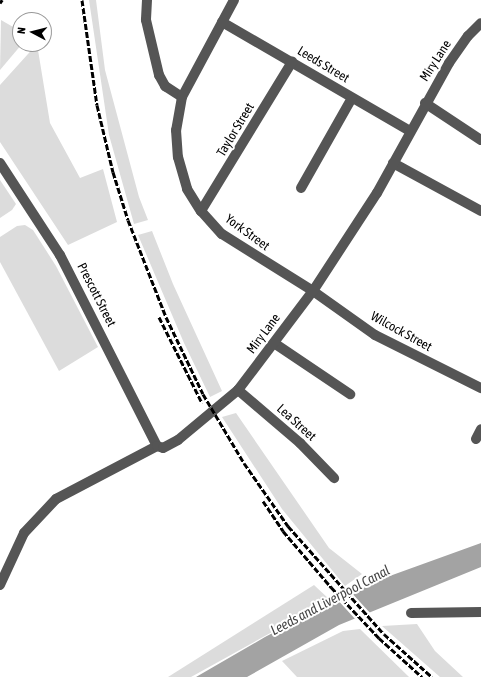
<!DOCTYPE html>
<style>
body{margin:0}
#map{position:relative;width:481px;height:677px;overflow:hidden;background:#fff;font-family:"Asap Condensed",sans-serif}
div>[style]{position:absolute}
[style*='--x']{left:calc(var(--x)*1px);top:calc(var(--y)*1px);width:calc(var(--w)*1px);rotate:calc(var(--a)*1deg)}
.green>*{inset:0;background:#dcdcdc}
.water>*{inset:0;background:#a3a3a3}
.pier>*{inset:0;background:#fff}
.minor>*{height:10px;margin:-5px;padding:0 5px;transform-origin:5px;border-radius:5px;background:#555}
.rail>*{height:3px;margin-top:-1.5px;transform-origin:0;background:repeating-linear-gradient(90deg,#000 0 6px,transparent 0 8px)}
span{translate:-50% -50%;white-space:nowrap;text-align:center;line-height:1.15;-webkit-text-stroke:4px #fff;paint-order:stroke}
.street-label{font-size:13px;color:#000}
.water-label{font-size:14px;color:#444;font-style:italic}
.north{position:absolute;left:12px;top:12px;width:40px;height:40px;box-sizing:border-box;background:#fff;border:1px solid #999;border-radius:50%;rotate:277deg;font-size:11px;font-weight:700;line-height:16px;text-align:center;color:#000}
.north::after{content:'';display:block;margin:auto;width:14px;height:18px;background:#000;clip-path:polygon(50% 0,100% 100%,50% 72%,0 100%)}
</style>
<div id="map">
<div class="green">
<div style="clip-path:polygon(89px 0,96px 0,105px 70px,139px 197px,148px 220px,134px 224px,109px 135px)"></div>
<div style="clip-path:polygon(1px 20px,20px 31px,22px 44px,0 70px)"></div>
<div style="clip-path:polygon(37px 44px,50px 123px,80px 178px,103px 169px,117px 222px,68px 245px,0 142px,0 85px)"></div>
<div style="clip-path:polygon(0 180px,16px 204px,12px 210px,0 218px)"></div>
<div style="clip-path:polygon(25px 225px,33px 230px,56px 266px,98px 347px,59px 371px,0 262px,0 237px,17px 226px)"></div>
<div style="clip-path:polygon(152px 231px,173px 284px,222px 391px,210px 397px,184px 343px,138px 235px)"></div>
<div style="clip-path:polygon(236px 413px,329px 548px,362px 574px,345px 586px,282px 509px,222px 417px)"></div>
<div style="clip-path:polygon(314px 585px,330px 600px,191px 677px,168px 677px)"></div>
<div style="clip-path:polygon(417px 624px,435px 651px,463px 677px,440px 677px,382px 626px)"></div>
<div style="clip-path:polygon(360px 629px,409px 677px,297px 677px,282px 661px,343px 631px)"></div>
</div>
<div class="water">
<div style="clip-path:polygon(481px 543px,481px 567px,339px 625px,247px 677px,196px 677px,265px 637px,362px 586px)"></div>
</div>
<div class="pier">
<div style="clip-path:polygon(349px 590px,371px 614px,356px 620px,335px 597px)"></div>
</div>
<div class="minor">
<div style="--x:147;--y:0;--w:20;--a:93"></div>
<div style="--x:146;--y:20;--w:57;--a:76.7"></div>
<div style="--x:159;--y:75;--w:13;--a:61"></div>
<div style="--x:165;--y:86;--w:20;--a:33"></div>
<div style="--x:182;--y:97;--w:34;--a:100"></div>
<div style="--x:176;--y:130;--w:27;--a:86"></div>
<div style="--x:178;--y:157;--w:33;--a:74"></div>
<div style="--x:187;--y:189;--w:26;--a:58"></div>
<div style="--x:201;--y:211;--w:31;--a:48"></div>
<div style="--x:222;--y:234;--w:107;--a:32.1"></div>
<div style="--x:313;--y:291;--w:76;--a:35.4"></div>
<div style="--x:375;--y:335;--w:119;--a:26.6"></div>
<div style="--x:222;--y:22;--w:217;--a:30.1"></div>
<div style="--x:182;--y:97;--w:110;--a:-61.8"></div>
<div style="--x:425;--y:103;--w:67;--a:33.5"></div>
<div style="--x:0;--y:163;--w:110;--a:56.9"></div>
<div style="--x:60;--y:255;--w:214;--a:63.1"></div>
<div style="--x:393;--y:163;--w:100;--a:28.6"></div>
<div style="--x:301;--y:188;--w:103;--a:-60.5"></div>
<div style="--x:201;--y:211;--w:175;--a:-58.6"></div>
<div style="--x:274;--y:343;--w:92;--a:33.9"></div>
<div style="--x:238;--y:390;--w:82;--a:40.5"></div>
<div style="--x:300;--y:443;--w:49;--a:45.8"></div>
<div style="--x:476;--y:439;--w:11;--a:-63"></div>
<div style="--x:0;--y:585;--w:57;--a:-65.2"></div>
<div style="--x:24;--y:533;--w:47;--a:-46.7"></div>
<div style="--x:56;--y:499;--w:114;--a:-27.7"></div>
<div style="--x:157;--y:446;--w:6;--a:18"></div>
<div style="--x:163;--y:448;--w:17;--a:-28"></div>
<div style="--x:178;--y:440;--w:78;--a:-39.8"></div>
<div style="--x:238;--y:390;--w:124;--a:-52.9"></div>
<div style="--x:313;--y:291;--w:117;--a:-56.9"></div>
<div style="--x:377;--y:193;--w:149;--a:-61"></div>
<div style="--x:449;--y:63;--w:33;--a:-55"></div>
<div style="--x:468;--y:36;--w:18;--a:-45"></div>
<div style="--x:411;--y:613;--w:70;--a:-0.8"></div>
</div>
<div class="rail">
<div style="--x:82;--y:0;--w:106;--a:81.9"></div>
<div style="--x:97;--y:105;--w:69;--a:76.6"></div>
<div style="--x:113;--y:172;--w:50;--a:72.6"></div>
<div style="--x:128;--y:220;--w:104;--a:68.6"></div>
<div style="--x:166;--y:317;--w:85;--a:64.3"></div>
<div style="--x:203;--y:394;--w:80;--a:59.3"></div>
<div style="--x:244;--y:463;--w:77;--a:55.1"></div>
<div style="--x:288;--y:526;--w:144;--a:48.4"></div>
<div style="--x:384;--y:634;--w:64;--a:41.9"></div>
<div style="--x:0;--y:3;--w:4;--a:-56"></div>
<div style="--x:159;--y:317;--w:96;--a:63.4"></div>
<div style="--x:263;--y:501;--w:36;--a:56"></div>
<div style="--x:283;--y:531;--w:74;--a:49.4"></div>
<div style="--x:331;--y:587;--w:70;--a:46.7"></div>
<div style="--x:379;--y:638;--w:58;--a:42.2"></div>
</div>
<div class="street-label">
<span style="left:436px;top:61px;rotate:-57deg">Miry Lane</span>
<span style="left:323px;top:65px;rotate:31deg">Leeds Street</span>
<span style="left:236px;top:130px;rotate:-59deg">Taylor Street</span>
<span style="left:247px;top:233px;rotate:36deg">York Street</span>
<span style="left:96px;top:295px;rotate:63deg">Prescott Street</span>
<span style="left:401px;top:332px;rotate:29deg">Wilcock Street</span>
<span style="left:264px;top:334px;rotate:-53deg">Miry Lane</span>
<span style="left:296px;top:423px;rotate:42deg">Lea Street</span>
</div>
<div class="water-label">
<span style="left:330px;top:600px;rotate:-28deg">Leeds and Liverpool Canal</span>
</div>
<div class="north">N</div>
</div>
